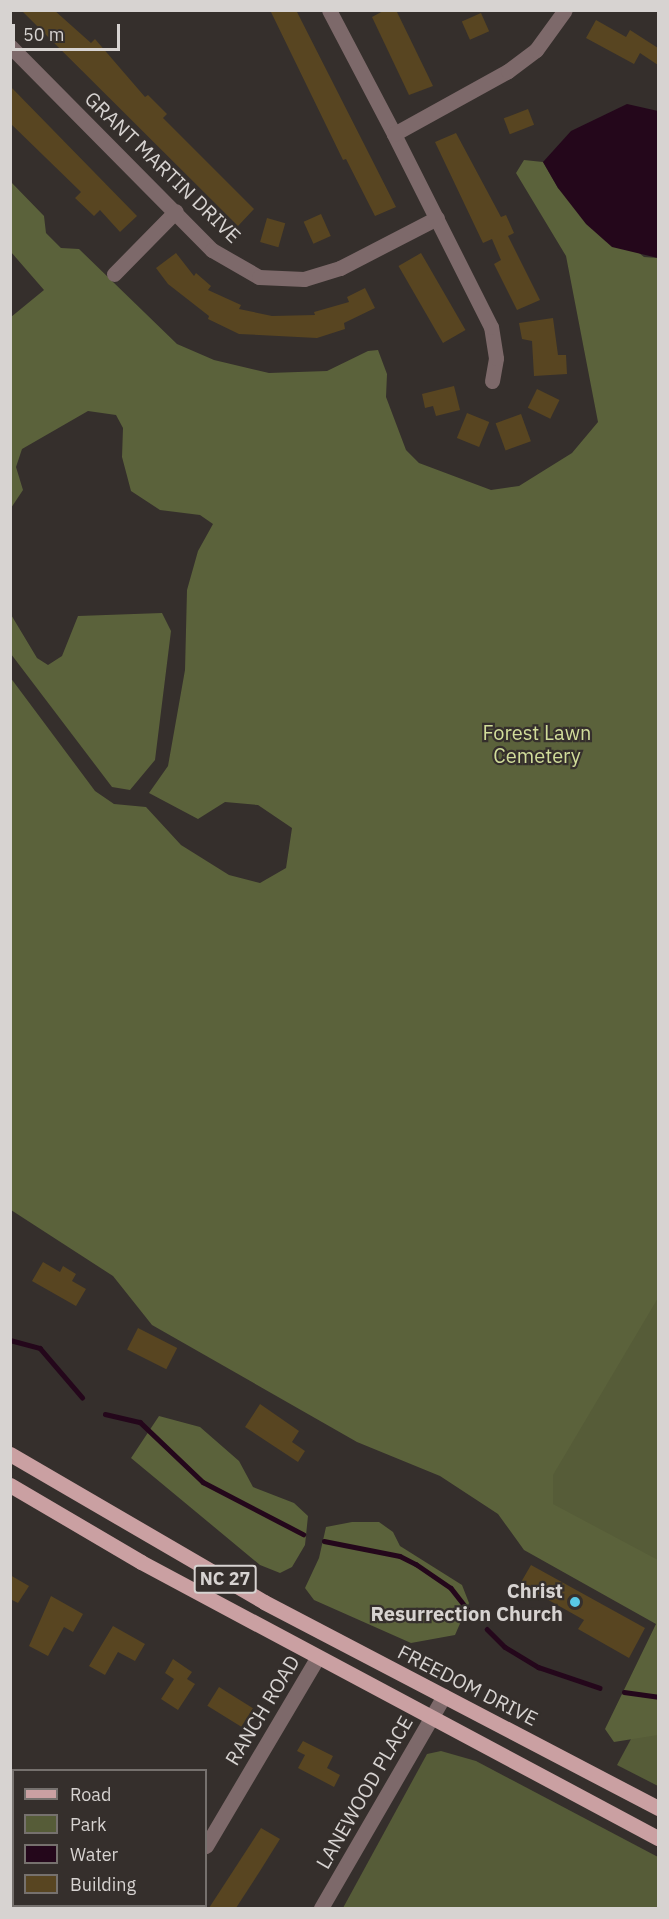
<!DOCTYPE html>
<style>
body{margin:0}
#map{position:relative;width:669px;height:1919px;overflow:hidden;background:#352f2c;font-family:"IBM Plex Sans",sans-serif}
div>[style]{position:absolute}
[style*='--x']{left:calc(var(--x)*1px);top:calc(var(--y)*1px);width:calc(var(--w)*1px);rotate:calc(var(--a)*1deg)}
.green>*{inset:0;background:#565c38}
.forest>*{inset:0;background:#5b623b}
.water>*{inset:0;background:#24071b}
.stream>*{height:4.5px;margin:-2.25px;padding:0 2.25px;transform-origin:2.25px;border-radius:2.25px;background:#24071b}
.building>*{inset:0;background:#584521;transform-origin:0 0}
.minor>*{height:15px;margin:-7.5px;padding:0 7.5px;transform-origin:7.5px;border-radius:7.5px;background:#7d696a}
.major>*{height:15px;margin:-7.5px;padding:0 7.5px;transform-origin:7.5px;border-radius:7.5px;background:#caa0a2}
.dots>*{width:16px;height:16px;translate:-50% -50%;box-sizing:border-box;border:3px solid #352f2c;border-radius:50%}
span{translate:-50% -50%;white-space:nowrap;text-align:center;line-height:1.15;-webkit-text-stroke:4.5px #352f2c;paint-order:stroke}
.shield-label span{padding:2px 4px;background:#352f2c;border:2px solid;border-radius:4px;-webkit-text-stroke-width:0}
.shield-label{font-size:18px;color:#d7d3d1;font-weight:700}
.street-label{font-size:20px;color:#d7d3d1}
.park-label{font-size:20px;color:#d1dd9a}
.poi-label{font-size:20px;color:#d7d3d1;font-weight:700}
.right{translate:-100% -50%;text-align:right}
.frame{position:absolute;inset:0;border:12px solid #d7d3d1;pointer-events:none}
.legend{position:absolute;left:12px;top:1769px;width:195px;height:138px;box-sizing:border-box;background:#352f2c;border:2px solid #76716e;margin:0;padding:8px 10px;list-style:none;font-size:18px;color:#d7d3d1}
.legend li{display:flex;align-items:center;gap:12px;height:30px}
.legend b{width:30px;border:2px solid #76716e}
.scale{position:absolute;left:12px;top:24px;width:108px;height:27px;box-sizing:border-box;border:3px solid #d7d3d1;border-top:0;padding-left:8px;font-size:18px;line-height:21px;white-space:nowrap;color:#d7d3d1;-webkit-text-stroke:4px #352f2c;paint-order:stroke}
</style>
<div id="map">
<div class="green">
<div style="clip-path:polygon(658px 1246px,658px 1599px,496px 1505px)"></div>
<div style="clip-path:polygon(658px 1689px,658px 1786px,617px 1765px)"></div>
<div style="clip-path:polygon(441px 1751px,476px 1761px,658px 1857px,658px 1908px,343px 1908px,427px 1754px)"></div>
</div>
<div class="forest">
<div style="clip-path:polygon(524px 160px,543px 162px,558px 188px,644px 257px,658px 258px,658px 1298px,553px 1475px,553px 1504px,658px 1560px,658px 1735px,614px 1742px,605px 1729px,656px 1624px,524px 1550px,498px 1514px,440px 1476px,357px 1442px,152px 1325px,113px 1276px,11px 1210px,10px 677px,95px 791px,114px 804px,146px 807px,181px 845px,229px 875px,260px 883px,286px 868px,292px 828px,258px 805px,225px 802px,198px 819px,149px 793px,168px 766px,185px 670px,187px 590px,198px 551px,213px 524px,200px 515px,160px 510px,131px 491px,122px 457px,123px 428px,116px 415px,88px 411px,22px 449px,16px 467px,23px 490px,11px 508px,11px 317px,44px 290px,11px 252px,11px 182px,44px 216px,46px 233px,61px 248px,79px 249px,177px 344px,214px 360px,269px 373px,327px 371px,368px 351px,378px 350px,387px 374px,386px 397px,406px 450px,419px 463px,491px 490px,519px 486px,572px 453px,598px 422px,566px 256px,516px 173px)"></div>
<div style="clip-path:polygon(10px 613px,37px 658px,48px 665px,62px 656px,78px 616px,162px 613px,171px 631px,155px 760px,130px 790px,112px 787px,11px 654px)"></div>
<div style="clip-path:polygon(159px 1416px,200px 1427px,239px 1461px,253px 1487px,294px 1503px,308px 1516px,305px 1545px,292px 1567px,280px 1573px,260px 1565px,131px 1458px)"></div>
<div style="clip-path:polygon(352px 1522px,379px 1522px,393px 1532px,400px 1546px,462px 1585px,469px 1603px,455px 1635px,411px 1643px,314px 1600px,305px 1588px,319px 1558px,326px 1527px)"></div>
</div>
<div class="water">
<div style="clip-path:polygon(627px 104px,658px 111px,658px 258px,612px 247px,586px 224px,558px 188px,543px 162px,571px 131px)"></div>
</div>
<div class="stream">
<div style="--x:10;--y:1340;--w:31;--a:15"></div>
<div style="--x:40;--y:1348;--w:65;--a:49.4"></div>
<div style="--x:105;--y:1414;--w:36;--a:13"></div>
<div style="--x:140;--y:1422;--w:87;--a:43.6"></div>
<div style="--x:203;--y:1482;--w:113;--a:27.5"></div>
<div style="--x:324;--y:1541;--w:77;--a:11.2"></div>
<div style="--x:400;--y:1556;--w:18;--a:27"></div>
<div style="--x:416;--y:1564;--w:42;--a:34.4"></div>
<div style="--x:451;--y:1588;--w:31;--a:52"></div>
<div style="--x:487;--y:1629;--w:25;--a:45"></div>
<div style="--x:505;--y:1647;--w:39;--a:31"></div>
<div style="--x:538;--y:1667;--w:65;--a:18.7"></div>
<div style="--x:624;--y:1692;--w:34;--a:8"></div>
</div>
<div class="building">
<div style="clip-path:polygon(21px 10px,54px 10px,91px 43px,95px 39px,145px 97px,148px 95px,167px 114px,163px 118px,254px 209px,238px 226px)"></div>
<div style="clip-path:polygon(270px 10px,296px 10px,396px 207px,375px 216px,346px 159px,343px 160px)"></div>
<div style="clip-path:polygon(385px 10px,396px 10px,433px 86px,409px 95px,372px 17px)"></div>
<div style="left:481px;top:13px;width:20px;height:21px;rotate:66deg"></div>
<div style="clip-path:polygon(596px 20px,626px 37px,630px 30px,658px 48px,658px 65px,640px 53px,634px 64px,586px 38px)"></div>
<div style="clip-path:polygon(10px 86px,137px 216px,120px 232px,100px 210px,94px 216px,75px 198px,81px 192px,10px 123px)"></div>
<div style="left:528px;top:109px;width:17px;height:26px;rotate:69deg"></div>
<div style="clip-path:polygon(456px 133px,501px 217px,506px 215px,514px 233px,508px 236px,540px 300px,517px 310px,494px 264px,501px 260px,492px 239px,483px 243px,435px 142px)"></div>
<div style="left:321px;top:214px;width:24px;height:19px;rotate:66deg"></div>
<div style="left:267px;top:218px;width:19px;height:25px;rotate:16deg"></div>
<div style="clip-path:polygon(176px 253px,194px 276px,196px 273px,211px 286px,208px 290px,241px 305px,239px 309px,272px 316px,315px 315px,314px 312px,349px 302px,347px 297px,365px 288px,375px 308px,344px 323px,345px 329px,317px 338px,239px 334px,208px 319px,209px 316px,168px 284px,156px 268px)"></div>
<div style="left:421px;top:253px;width:89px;height:26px;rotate:60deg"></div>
<div style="clip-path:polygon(553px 318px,558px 355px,566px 355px,567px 374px,534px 376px,532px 341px,522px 339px,519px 323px)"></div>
<div style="clip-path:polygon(454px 386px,460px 410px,436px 416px,433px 406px,425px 408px,422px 394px)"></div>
<div style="left:537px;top:389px;width:25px;height:21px;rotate:26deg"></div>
<div style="left:467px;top:413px;width:24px;height:27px;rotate:22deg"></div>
<div style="left:521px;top:414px;width:29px;height:27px;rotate:70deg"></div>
<div style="clip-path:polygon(43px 1262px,60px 1272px,63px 1266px,76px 1274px,72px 1281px,86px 1289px,76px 1306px,32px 1281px)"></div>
<div style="left:138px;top:1328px;width:44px;height:24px;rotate:27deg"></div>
<div style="clip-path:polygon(260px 1404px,299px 1431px,292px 1442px,305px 1451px,298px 1462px,245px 1427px)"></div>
<div style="clip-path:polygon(531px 1565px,645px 1628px,629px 1658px,578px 1629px,584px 1620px,520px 1584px)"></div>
<div style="clip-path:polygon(10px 1575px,29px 1586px,18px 1603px,10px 1599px)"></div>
<div style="clip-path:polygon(51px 1596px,83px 1614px,73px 1632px,64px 1627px,48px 1656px,29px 1646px)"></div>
<div style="clip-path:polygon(113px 1626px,145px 1644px,135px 1661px,118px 1652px,105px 1675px,89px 1666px)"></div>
<div style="clip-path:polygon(173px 1659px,192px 1672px,187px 1679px,195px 1684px,178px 1710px,161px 1699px,174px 1679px,165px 1673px)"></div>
<div style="left:219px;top:1687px;width:40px;height:22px;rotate:32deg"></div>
<div style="clip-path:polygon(303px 1741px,333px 1756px,327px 1768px,340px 1775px,334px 1787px,298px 1768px,305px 1755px,297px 1751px)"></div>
<div style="clip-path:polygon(261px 1828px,280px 1839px,260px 1871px,236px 1908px,209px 1908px)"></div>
</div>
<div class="minor">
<div style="--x:329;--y:10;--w:140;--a:62.3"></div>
<div style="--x:10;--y:46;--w:287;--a:45.3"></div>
<div style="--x:212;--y:250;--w:54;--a:29.9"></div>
<div style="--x:259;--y:277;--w:45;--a:2.5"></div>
<div style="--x:304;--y:279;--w:38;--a:-17"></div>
<div style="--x:340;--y:268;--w:109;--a:-27.3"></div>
<div style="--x:114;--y:274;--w:88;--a:-45.5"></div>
<div style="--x:492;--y:381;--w:23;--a:-80"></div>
<div style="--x:496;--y:358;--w:31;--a:-99"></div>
<div style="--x:491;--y:327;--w:216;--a:-116.7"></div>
<div style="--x:394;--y:134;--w:130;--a:-28.9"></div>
<div style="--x:508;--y:71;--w:35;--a:-37"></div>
<div style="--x:536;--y:50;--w:49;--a:-54.1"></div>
<div style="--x:206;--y:1846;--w:218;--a:-59.4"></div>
<div style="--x:168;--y:1908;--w:3;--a:-45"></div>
<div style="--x:321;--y:1908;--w:245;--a:-59.9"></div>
</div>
<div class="major">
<div style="--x:10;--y:1454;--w:294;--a:30.2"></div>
<div style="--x:264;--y:1602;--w:445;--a:27.6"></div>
<div style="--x:10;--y:1485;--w:152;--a:30.4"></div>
<div style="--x:141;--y:1562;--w:586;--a:28.1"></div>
</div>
<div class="dots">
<div style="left:575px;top:1602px;background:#59c8e5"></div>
</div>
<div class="shield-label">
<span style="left:225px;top:1579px">NC 27</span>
</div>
<div class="street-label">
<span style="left:163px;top:167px;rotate:44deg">GRANT MARTIN DRIVE</span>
<span style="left:468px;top:1685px;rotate:27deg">FREEDOM DRIVE</span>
<span style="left:262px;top:1710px;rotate:-59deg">RANCH ROAD</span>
<span style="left:364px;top:1792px;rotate:-60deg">LANEWOOD PLACE</span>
</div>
<div class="park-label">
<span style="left:537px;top:744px">Forest Lawn<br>Cemetery</span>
</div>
<div class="poi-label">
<span class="right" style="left:563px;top:1602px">Christ<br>Resurrection Church</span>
</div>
<div class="frame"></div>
<ul class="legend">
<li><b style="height:8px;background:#caa0a2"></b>Road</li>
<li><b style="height:16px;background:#565c38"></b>Park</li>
<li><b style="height:16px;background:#24071b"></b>Water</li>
<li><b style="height:16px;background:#584521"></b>Building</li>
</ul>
<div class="scale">50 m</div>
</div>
